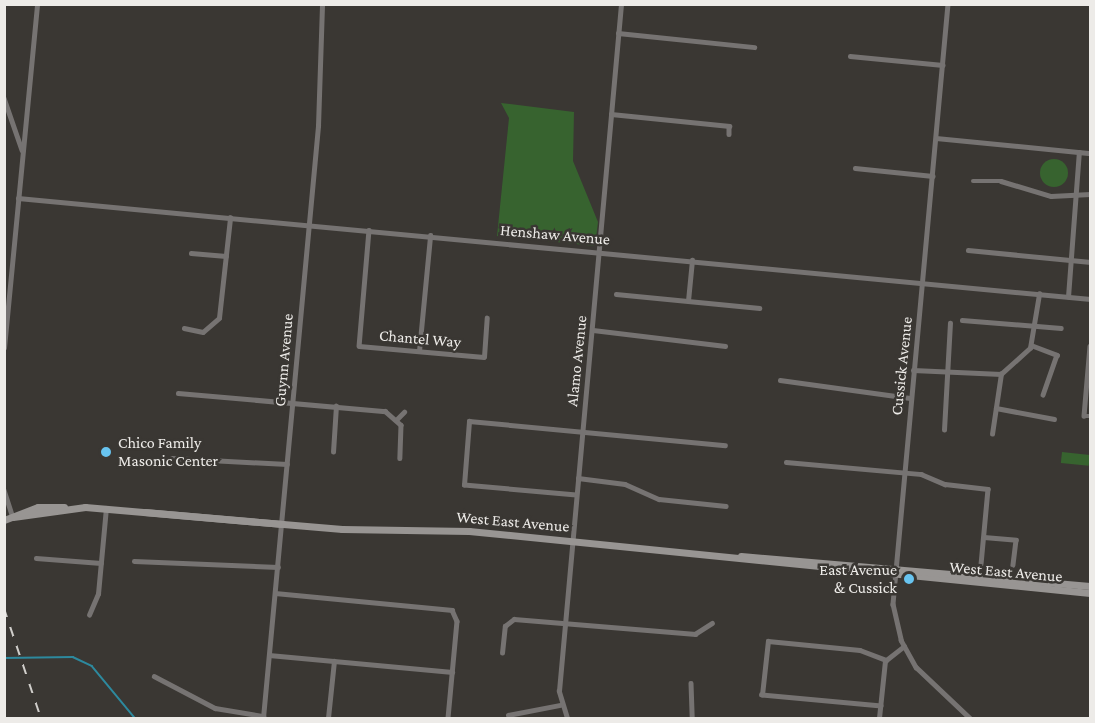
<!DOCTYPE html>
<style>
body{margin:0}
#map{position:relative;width:1095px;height:723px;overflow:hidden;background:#3a3733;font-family:"Crimson Pro",serif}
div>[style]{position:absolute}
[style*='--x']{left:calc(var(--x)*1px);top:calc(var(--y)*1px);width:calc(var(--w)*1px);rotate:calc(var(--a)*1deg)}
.green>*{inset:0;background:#37632f;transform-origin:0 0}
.round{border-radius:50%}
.stream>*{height:1.5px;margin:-0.75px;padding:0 0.75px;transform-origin:0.75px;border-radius:0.75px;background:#2d899e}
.street>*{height:4.5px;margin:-2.25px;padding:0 2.25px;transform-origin:2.25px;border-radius:2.25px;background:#767372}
.secondary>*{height:7px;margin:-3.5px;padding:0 3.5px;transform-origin:3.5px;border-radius:3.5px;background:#989593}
.rail>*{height:1.5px;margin-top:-0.75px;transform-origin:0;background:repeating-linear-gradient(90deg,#d0cecb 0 10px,transparent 0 20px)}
.dots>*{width:16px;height:16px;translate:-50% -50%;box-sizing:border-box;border:3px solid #3a3733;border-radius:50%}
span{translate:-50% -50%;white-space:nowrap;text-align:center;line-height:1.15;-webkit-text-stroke:5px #3a3733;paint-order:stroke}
.street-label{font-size:16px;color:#edebe8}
.poi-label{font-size:16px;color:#edebe8}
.left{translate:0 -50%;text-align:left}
.right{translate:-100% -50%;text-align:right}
.frame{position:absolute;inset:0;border:6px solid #edebe8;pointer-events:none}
</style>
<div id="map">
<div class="green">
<div style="clip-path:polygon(501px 103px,574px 112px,573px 161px,598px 222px,595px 246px,497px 236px,509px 118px)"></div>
<div class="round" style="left:1040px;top:159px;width:28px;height:28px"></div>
<div style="left:1062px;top:452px;width:28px;height:11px;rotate:6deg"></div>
</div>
<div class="stream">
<div style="--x:4;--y:658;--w:69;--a:-0.8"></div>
<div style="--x:73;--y:657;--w:21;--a:25"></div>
<div style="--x:92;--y:666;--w:67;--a:50.4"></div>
</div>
<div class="street">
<div style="--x:948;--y:4;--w:603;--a:95.24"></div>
<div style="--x:893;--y:604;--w:37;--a:77"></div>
<div style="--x:901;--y:640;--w:31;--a:61"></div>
<div style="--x:916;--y:667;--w:74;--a:43.4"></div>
<div style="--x:618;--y:33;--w:137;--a:5.9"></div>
<div style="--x:850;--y:56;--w:93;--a:5.5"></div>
<div style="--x:4;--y:98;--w:55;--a:70.9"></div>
<div style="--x:611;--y:114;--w:119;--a:5.8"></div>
<div style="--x:729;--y:126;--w:8;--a:90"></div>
<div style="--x:936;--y:138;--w:155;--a:5.6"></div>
<div style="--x:855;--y:168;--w:78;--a:5.9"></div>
<div style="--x:973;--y:181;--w:28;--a:0"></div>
<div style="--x:1001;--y:181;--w:52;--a:16.7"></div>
<div style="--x:1051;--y:196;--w:39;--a:-3"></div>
<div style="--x:18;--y:198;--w:1077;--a:5.38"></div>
<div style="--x:369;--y:230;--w:116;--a:94.9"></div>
<div style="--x:359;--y:346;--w:125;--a:5"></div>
<div style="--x:484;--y:357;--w:39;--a:-86"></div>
<div style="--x:968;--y:250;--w:123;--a:5.6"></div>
<div style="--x:191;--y:253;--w:35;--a:5"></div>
<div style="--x:616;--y:294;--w:144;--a:5.6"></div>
<div style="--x:1068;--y:297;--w:145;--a:-85.7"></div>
<div style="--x:688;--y:301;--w:41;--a:-84.4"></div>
<div style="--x:962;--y:320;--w:99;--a:4.6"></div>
<div style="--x:184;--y:328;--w:19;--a:12"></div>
<div style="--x:203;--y:332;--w:21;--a:-41"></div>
<div style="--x:219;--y:318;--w:101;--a:-83.7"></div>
<div style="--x:593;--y:330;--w:133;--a:6.9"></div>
<div style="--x:1031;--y:345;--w:28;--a:21"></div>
<div style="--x:1057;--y:355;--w:42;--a:109.3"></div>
<div style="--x:1090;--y:346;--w:70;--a:94.9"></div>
<div style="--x:1084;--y:416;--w:6;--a:0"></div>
<div style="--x:4;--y:348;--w:346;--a:-84.5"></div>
<div style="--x:419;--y:351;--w:116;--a:-84.5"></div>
<div style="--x:913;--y:370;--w:88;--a:2.6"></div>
<div style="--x:1001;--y:374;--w:39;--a:-42"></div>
<div style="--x:1030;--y:348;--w:55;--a:-80.5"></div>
<div style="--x:780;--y:380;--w:131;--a:7.9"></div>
<div style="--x:178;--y:393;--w:208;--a:5"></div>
<div style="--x:385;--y:411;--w:21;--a:41"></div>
<div style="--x:401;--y:425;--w:33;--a:92"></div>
<div style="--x:996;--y:408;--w:59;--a:10.7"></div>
<div style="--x:397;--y:419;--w:10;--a:-45"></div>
<div style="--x:944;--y:430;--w:107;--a:-86.8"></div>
<div style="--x:992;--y:434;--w:61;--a:-81.5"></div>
<div style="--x:333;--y:452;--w:46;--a:-86.3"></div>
<div style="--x:172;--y:458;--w:115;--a:3"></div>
<div style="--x:786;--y:462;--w:136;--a:5.1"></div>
<div style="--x:921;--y:474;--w:26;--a:23"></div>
<div style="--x:945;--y:484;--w:43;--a:6.6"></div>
<div style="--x:988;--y:489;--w:86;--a:95.3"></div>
<div style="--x:578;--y:478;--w:47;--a:7.3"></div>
<div style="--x:625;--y:484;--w:37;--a:24"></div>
<div style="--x:659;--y:499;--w:67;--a:6"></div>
<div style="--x:4;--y:490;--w:28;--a:72"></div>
<div style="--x:576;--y:495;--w:112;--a:-174.9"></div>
<div style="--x:464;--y:485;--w:64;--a:-85.5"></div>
<div style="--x:469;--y:421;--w:257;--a:5.4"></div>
<div style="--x:984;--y:537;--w:32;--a:5"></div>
<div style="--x:1016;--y:540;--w:25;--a:97"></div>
<div style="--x:36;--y:558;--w:65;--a:4.4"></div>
<div style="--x:134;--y:561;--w:144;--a:2.4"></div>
<div style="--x:275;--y:593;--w:178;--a:5.5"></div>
<div style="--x:452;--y:610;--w:12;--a:66"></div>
<div style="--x:457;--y:621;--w:97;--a:95.3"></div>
<div style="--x:89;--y:615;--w:23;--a:-67"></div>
<div style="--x:98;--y:594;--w:86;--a:-84.7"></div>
<div style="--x:502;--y:653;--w:27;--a:-84"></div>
<div style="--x:505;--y:626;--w:11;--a:-38"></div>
<div style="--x:514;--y:619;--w:182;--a:4.7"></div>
<div style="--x:695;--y:634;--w:20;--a:-33"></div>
<div style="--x:269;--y:655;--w:184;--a:5.3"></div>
<div style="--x:154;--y:676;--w:69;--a:27.7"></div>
<div style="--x:215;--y:708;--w:49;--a:9.5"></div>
<div style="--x:691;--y:683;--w:35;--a:88"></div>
<div style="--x:881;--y:706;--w:120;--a:-174.7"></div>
<div style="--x:762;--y:695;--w:54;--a:-83.7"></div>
<div style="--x:768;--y:641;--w:92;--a:5.6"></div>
<div style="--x:860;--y:650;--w:28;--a:21"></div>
<div style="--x:508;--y:715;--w:53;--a:-10.9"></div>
<div style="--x:263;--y:718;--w:595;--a:-84.69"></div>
<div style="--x:318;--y:126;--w:122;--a:-88.1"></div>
<div style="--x:328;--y:718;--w:57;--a:-84"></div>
<div style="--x:567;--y:718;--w:28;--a:-107"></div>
<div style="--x:559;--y:691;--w:690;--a:-84.84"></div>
<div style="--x:879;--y:718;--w:57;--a:-84"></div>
<div style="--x:885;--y:661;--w:24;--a:-38"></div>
</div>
<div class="secondary">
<div style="--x:145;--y:512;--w:138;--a:5"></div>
<div style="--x:13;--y:517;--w:73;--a:-7.9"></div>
<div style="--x:85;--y:507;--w:258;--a:4.9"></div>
<div style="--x:342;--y:529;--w:127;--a:0.9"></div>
<div style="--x:469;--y:531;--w:624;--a:5.7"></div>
<div style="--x:4;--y:520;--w:36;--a:-21"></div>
<div style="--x:38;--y:507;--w:26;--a:0"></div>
<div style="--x:741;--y:556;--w:350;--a:4.9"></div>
</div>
<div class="rail">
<div style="--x:4;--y:608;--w:116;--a:71.4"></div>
</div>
<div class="dots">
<div style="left:106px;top:452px;background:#68c4f0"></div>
<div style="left:909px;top:579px;background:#68c4f0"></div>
</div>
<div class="street-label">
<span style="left:555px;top:235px;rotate:5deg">Henshaw Avenue</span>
<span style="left:420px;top:339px;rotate:5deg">Chantel Way</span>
<span style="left:284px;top:360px;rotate:-85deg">Guynn Avenue</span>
<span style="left:577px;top:361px;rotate:-84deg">Alamo Avenue</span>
<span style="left:902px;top:366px;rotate:-84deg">Cussick Avenue</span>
<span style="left:513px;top:522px;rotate:5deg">West East Avenue</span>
<span style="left:1006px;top:572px;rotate:5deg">West East Avenue</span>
</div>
<div class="poi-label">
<span class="left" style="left:118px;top:452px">Chico Family<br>Masonic Center</span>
<span class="right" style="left:897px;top:579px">East Avenue<br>&amp; Cussick</span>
</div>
<div class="frame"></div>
</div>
